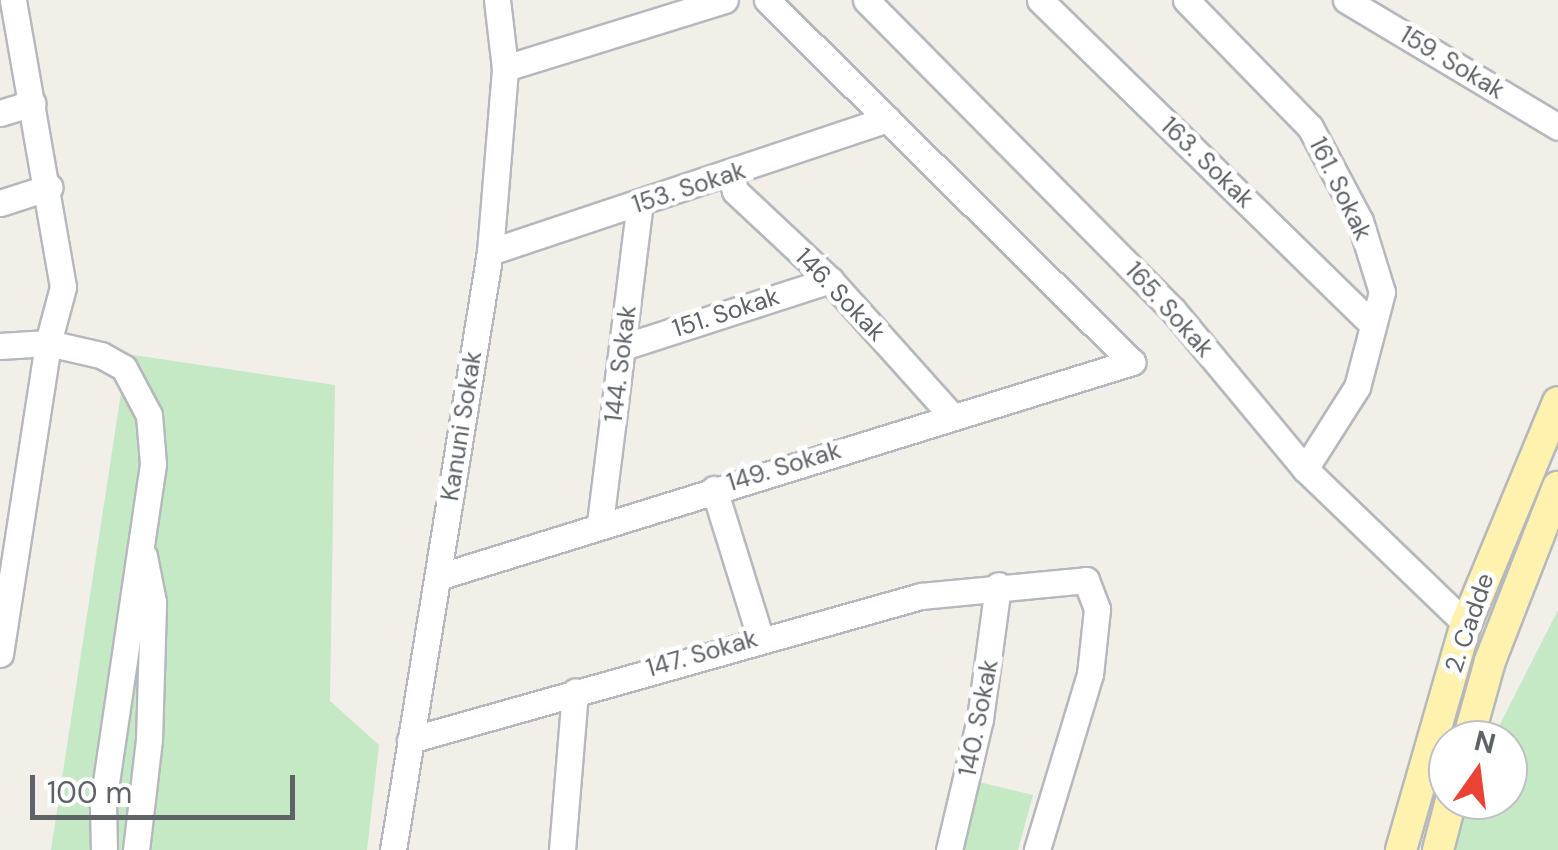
<!DOCTYPE html>
<style>
body{margin:0}
#map{position:relative;width:1558px;height:850px;overflow:hidden;background:#f1efe8;font-family:"DM Sans",sans-serif}
div>[style]{position:absolute}
[style*='--x']{left:calc(var(--x)*1px);top:calc(var(--y)*1px);width:calc(var(--w)*1px);rotate:calc(var(--a)*1deg)}
.green>*{inset:0;background:#c5e8c5}
.roads{filter:drop-shadow(2px 0 #b5b8bc) drop-shadow(-2px 0 #b5b8bc) drop-shadow(0 2px #b5b8bc) drop-shadow(0 -2px #b5b8bc)}
.minor>*{height:25px;margin:-12.5px;padding:0 12.5px;transform-origin:12.5px;border-radius:12.5px;background:#fff}
.major>*{height:30px;margin:-15px;padding:0 15px;transform-origin:15px;border-radius:15px;background:#fff2af}
span{translate:-50% -50%;white-space:nowrap;text-align:center;line-height:1.15;-webkit-text-stroke:9px #fff;paint-order:stroke}
.street-label{font-size:25px;color:#5f6368}
.north{position:absolute;left:1428px;top:720px;width:100px;height:100px;box-sizing:border-box;background:#fff;border:2px solid #bfc1c3;border-radius:50%;rotate:14deg;font-size:28px;font-weight:700;line-height:40px;text-align:center;color:#5f6368}
.north::after{content:'';display:block;margin:auto;width:35px;height:45px;background:#ea4335;clip-path:polygon(50% 0,100% 100%,50% 72%,0 100%)}
.scale{position:absolute;left:30px;top:775px;width:265px;height:45px;box-sizing:border-box;border:5px solid #5f6368;border-top:0;padding-left:12px;font-size:30px;line-height:35px;white-space:nowrap;color:#5f6368;-webkit-text-stroke:8px #fff;paint-order:stroke}
</style>
<div id="map">
<div class="green">
<div style="clip-path:polygon(127px 354px,335px 385px,330px 701px,379px 745px,367px 850px,51px 850px)"></div>
<div style="clip-path:polygon(1558px 610px,1558px 850px,1449px 850px,1462px 800px,1508px 800px,1508px 740px,1492px 740px)"></div>
<div style="clip-path:polygon(979px 782px,1033px 795px,1018px 850px,958px 850px)"></div>
</div>
<div class="roads">
<div class="minor">
<div style="--x:866;--y:0;--w:436;--a:45.3"></div>
<div style="--x:1173;--y:310;--w:207;--a:50.3"></div>
<div style="--x:1305;--y:469;--w:223;--a:43.9"></div>
<div style="--x:1040;--y:0;--w:465;--a:44.3"></div>
<div style="--x:1186;--y:0;--w:177;--a:45.7"></div>
<div style="--x:1310;--y:127;--w:106;--a:62"></div>
<div style="--x:1360;--y:221;--w:74;--a:72.8"></div>
<div style="--x:1382;--y:292;--w:98;--a:104.7"></div>
<div style="--x:1357;--y:387;--w:97;--a:122.4"></div>
<div style="--x:1346;--y:0;--w:247;--a:30.9"></div>
<div style="--x:505;--y:68;--w:230;--a:-17.2"></div>
<div style="--x:0;--y:113;--w:34;--a:-17"></div>
<div style="--x:731;--y:175;--w:16;--a:76"></div>
<div style="--x:735;--y:191;--w:130;--a:43.1"></div>
<div style="--x:830;--y:280;--w:183;--a:48.1"></div>
<div style="--x:0;--y:203;--w:52;--a:-17.7"></div>
<div style="--x:490;--y:252;--w:419;--a:-18.5"></div>
<div style="--x:0;--y:346;--w:48;--a:-3.6"></div>
<div style="--x:48;--y:343;--w:54;--a:12.8"></div>
<div style="--x:101;--y:355;--w:26;--a:29"></div>
<div style="--x:124;--y:368;--w:53;--a:62"></div>
<div style="--x:149;--y:415;--w:49;--a:85.3"></div>
<div style="--x:153;--y:464;--w:344;--a:98.4"></div>
<div style="--x:103;--y:804;--w:46;--a:88.8"></div>
<div style="--x:623;--y:347;--w:218;--a:-17.9"></div>
<div style="--x:714;--y:489;--w:155;--a:72.7"></div>
<div style="--x:600;--y:523;--w:321;--a:-82.9"></div>
<div style="--x:438;--y:577;--w:727;--a:-17.21"></div>
<div style="--x:1132;--y:362;--w:514;--a:-135.24"></div>
<div style="--x:0;--y:654;--w:315;--a:-81.2"></div>
<div style="--x:48;--y:343;--w:58;--a:-75"></div>
<div style="--x:63;--y:287;--w:291;--a:-99.9"></div>
<div style="--x:410;--y:740;--w:531;--a:-15.74"></div>
<div style="--x:921;--y:596;--w:166;--a:-5.5"></div>
<div style="--x:1086;--y:580;--w:31;--a:69"></div>
<div style="--x:1097;--y:609;--w:65;--a:96.1"></div>
<div style="--x:1090;--y:674;--w:184;--a:106.8"></div>
<div style="--x:136;--y:850;--w:111;--a:-83.3"></div>
<div style="--x:149;--y:740;--w:138;--a:-88.3"></div>
<div style="--x:153;--y:602;--w:47;--a:-101.1"></div>
<div style="--x:393;--y:850;--w:606;--a:-80.79"></div>
<div style="--x:490;--y:252;--w:185;--a:-85.3"></div>
<div style="--x:505;--y:68;--w:68;--a:-96.7"></div>
<div style="--x:562;--y:850;--w:159;--a:-85.3"></div>
<div style="--x:949;--y:850;--w:135;--a:-76.7"></div>
<div style="--x:980;--y:719;--w:135;--a:-82.3"></div>
</div>
<div class="major">
<div style="--x:1468;--y:740;--w:82;--a:-74.4"></div>
<div style="--x:1490;--y:661;--w:187;--a:-68.7"></div>
<div style="--x:1401;--y:850;--w:235;--a:-74"></div>
<div style="--x:1466;--y:624;--w:240;--a:-67.5"></div>
<div style="--x:1438;--y:850;--w:52;--a:-75.4"></div>
</div>
</div>
<div class="street-label">
<span style="left:1452px;top:63px;rotate:31deg">159. Sokak</span>
<span style="left:1207px;top:163px;rotate:44deg">163. Sokak</span>
<span style="left:689px;top:188px;rotate:-18deg">153. Sokak</span>
<span style="left:1340px;top:189px;rotate:64deg">161. Sokak</span>
<span style="left:840px;top:295px;rotate:46deg">146. Sokak</span>
<span style="left:1169px;top:310px;rotate:48deg">165. Sokak</span>
<span style="left:726px;top:313px;rotate:-18deg">151. Sokak</span>
<span style="left:621px;top:364px;rotate:-83deg">144. Sokak</span>
<span style="left:462px;top:426px;rotate:-81deg">Kanuni Sokak</span>
<span style="left:784px;top:467px;rotate:-17deg">149. Sokak</span>
<span style="left:1470px;top:623px;rotate:-71deg">2. Cadde</span>
<span style="left:702px;top:654px;rotate:-16deg">147. Sokak</span>
<span style="left:979px;top:718px;rotate:-79deg">140. Sokak</span>
</div>
<div class="north">N</div>
<div class="scale">100 m</div>
</div>
